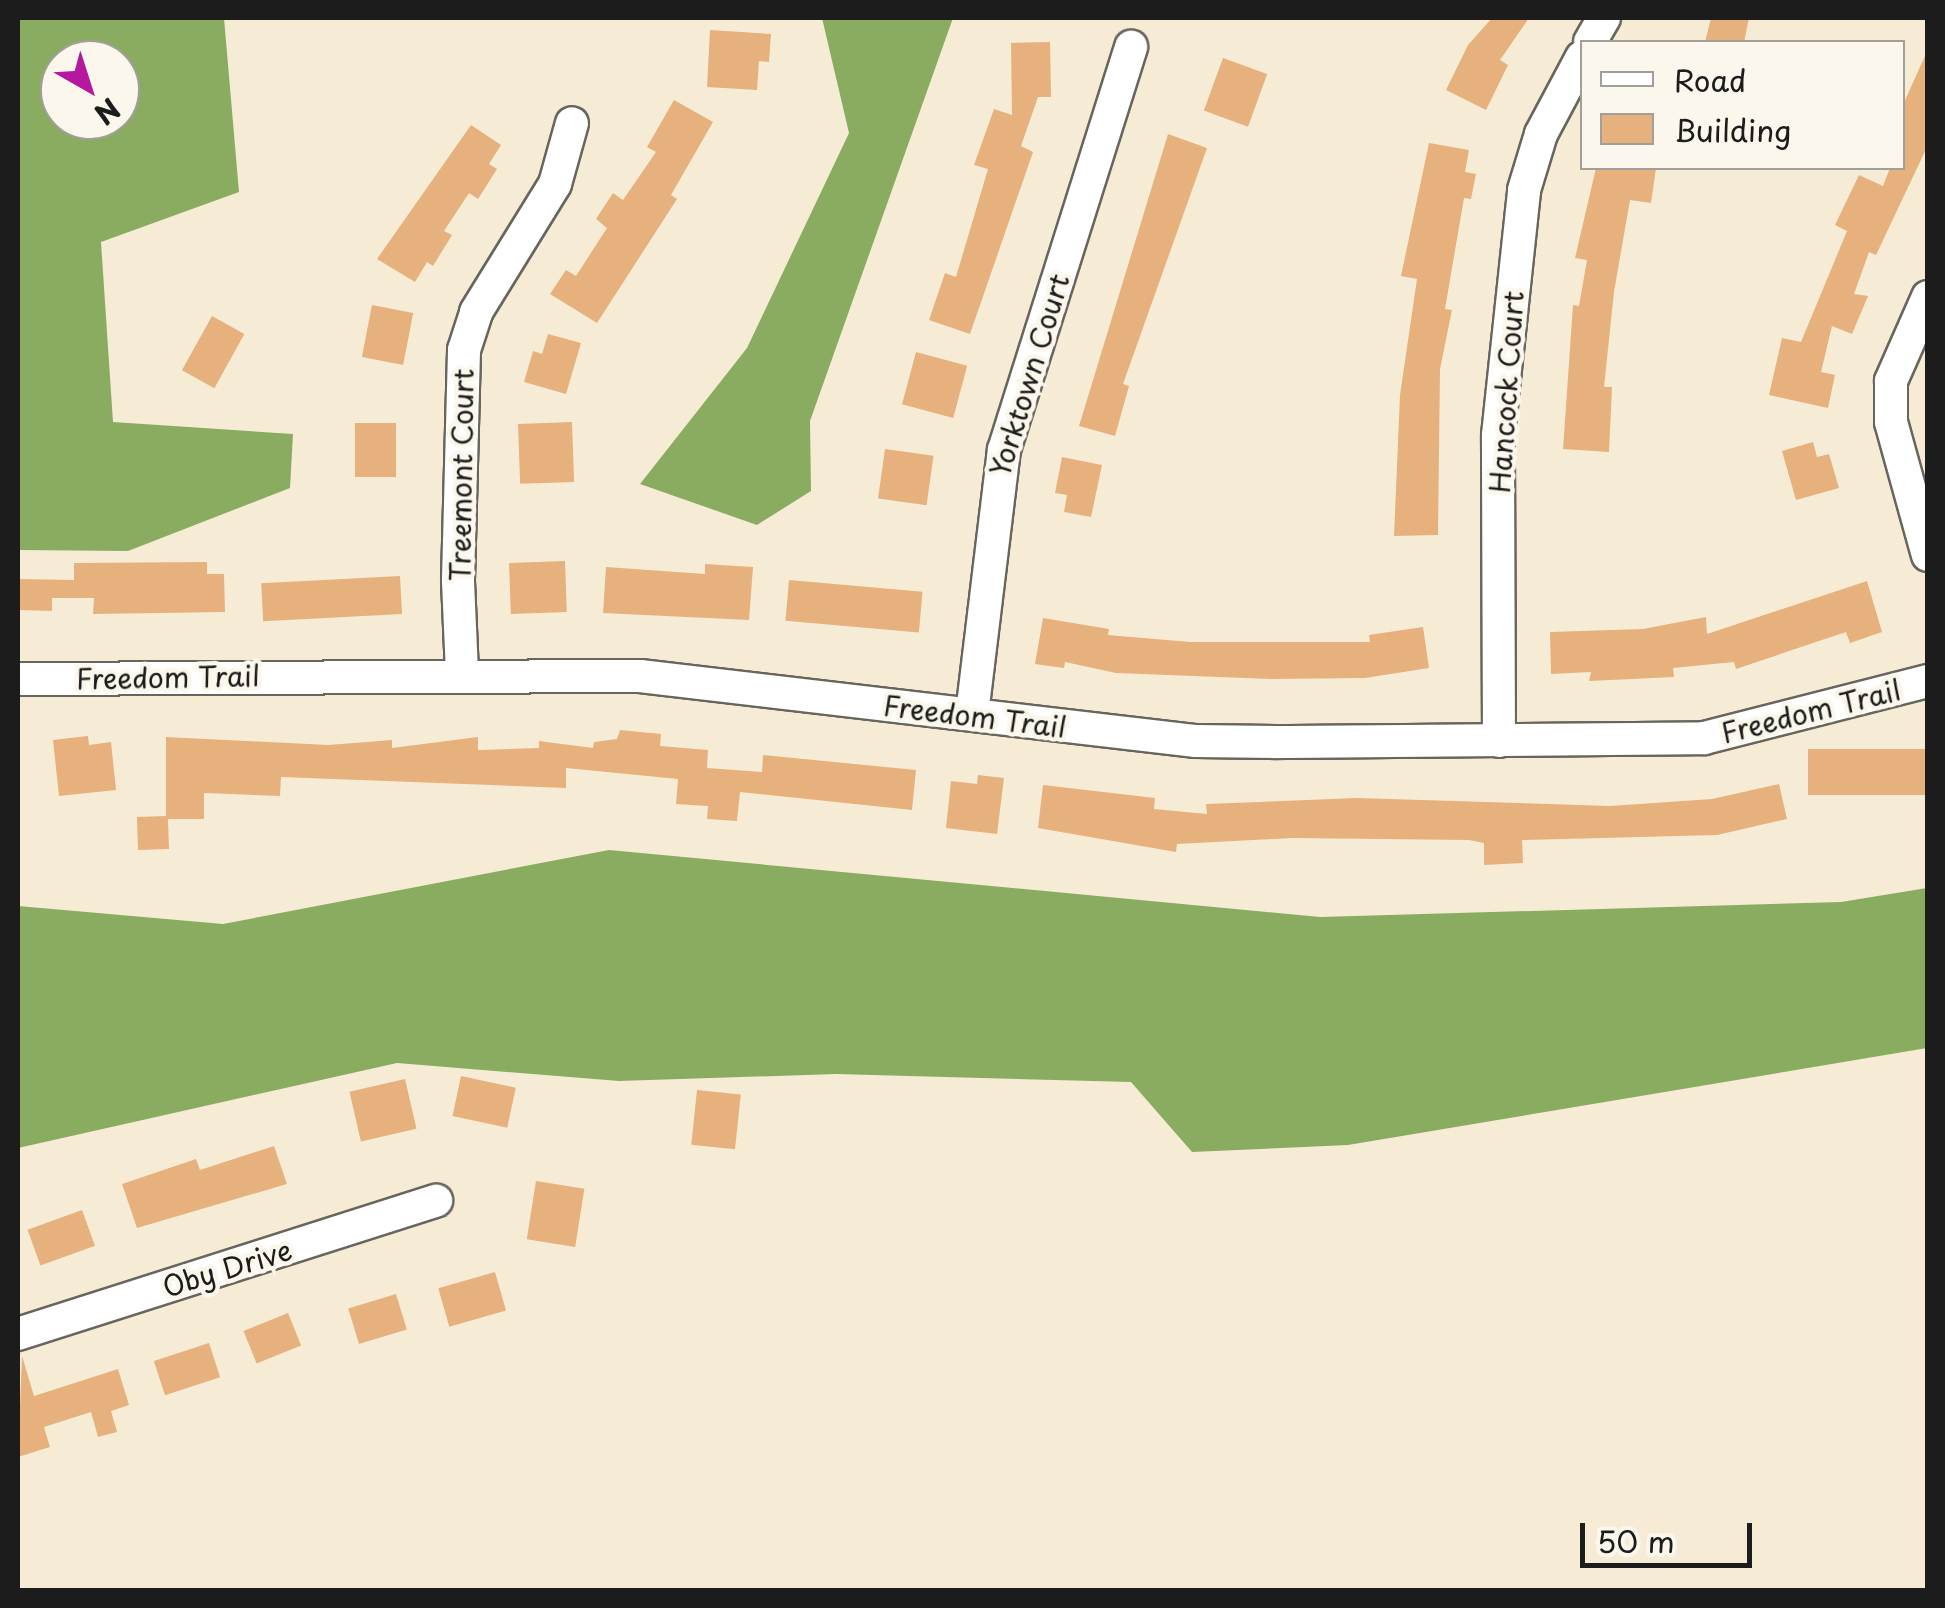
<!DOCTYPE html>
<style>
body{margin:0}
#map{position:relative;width:1945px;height:1608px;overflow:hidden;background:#f6ecd6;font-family:"Playpen Sans",sans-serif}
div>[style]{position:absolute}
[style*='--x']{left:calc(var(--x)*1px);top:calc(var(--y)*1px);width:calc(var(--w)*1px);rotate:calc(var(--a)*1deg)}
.forest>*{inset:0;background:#8aac60}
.building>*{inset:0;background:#e6b17c;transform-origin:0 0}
.roads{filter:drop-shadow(2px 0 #68655d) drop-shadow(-2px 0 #68655d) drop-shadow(0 2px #68655d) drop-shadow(0 -2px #68655d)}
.minor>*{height:32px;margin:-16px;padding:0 16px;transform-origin:16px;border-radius:16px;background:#fff}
span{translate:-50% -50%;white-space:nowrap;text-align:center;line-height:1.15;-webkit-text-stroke:9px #fbf7ec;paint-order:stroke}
.street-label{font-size:28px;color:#1c1c1c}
.frame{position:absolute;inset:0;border:20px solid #1c1c1c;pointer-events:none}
.legend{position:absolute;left:1580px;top:40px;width:325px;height:130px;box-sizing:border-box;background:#fbf7ec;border:2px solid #a29f99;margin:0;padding:12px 18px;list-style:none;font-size:30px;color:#1c1c1c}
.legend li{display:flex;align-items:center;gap:20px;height:50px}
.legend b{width:50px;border:2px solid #a29f99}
.north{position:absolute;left:40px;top:40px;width:100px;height:100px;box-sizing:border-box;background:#fbf7ec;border:2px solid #a29f99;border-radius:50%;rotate:141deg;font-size:28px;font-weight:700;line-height:40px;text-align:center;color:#1c1c1c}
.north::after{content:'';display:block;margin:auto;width:35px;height:45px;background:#b5179e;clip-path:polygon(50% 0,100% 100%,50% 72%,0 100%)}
.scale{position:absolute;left:1580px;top:1523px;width:172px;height:45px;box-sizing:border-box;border:5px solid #1c1c1c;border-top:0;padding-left:12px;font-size:30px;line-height:35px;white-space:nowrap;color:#1c1c1c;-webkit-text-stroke:8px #fbf7ec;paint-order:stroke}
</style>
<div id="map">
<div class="forest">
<div style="clip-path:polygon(evenodd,18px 18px,224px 18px,239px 192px,101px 242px,113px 422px,293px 434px,290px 488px,128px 551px,18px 550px,18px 18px,60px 60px,120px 60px,120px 120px,60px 120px,60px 60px)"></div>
<div style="clip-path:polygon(822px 18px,953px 18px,810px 421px,811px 491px,757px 525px,640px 484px,747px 348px,849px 133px)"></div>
<div style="clip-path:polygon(609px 850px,1320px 917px,1841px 902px,1927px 888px,1927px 1048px,1348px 1145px,1192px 1152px,1131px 1082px,836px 1074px,619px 1081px,397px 1063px,18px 1148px,18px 906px,223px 924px)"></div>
</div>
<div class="building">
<div style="clip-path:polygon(1492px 18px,1529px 18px,1500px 60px,1508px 65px,1486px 110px,1446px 90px,1468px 45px)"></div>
<div style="clip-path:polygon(1711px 18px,1749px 18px,1744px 42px,1705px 42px)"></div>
<div style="clip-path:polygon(710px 30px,771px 34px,769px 62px,759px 61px,757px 90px,707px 87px)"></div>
<div style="clip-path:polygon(1050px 42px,1051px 97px,1038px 97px,1021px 146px,1033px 152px,970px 334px,929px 320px,945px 273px,956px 277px,988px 169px,974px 165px,994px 109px,1012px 115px,1011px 43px)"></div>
<div style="clip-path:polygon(1928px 49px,1928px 145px,1876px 255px,1869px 252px,1854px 294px,1868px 296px,1852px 334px,1832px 326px,1821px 372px,1835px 375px,1828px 408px,1769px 395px,1782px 338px,1801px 342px,1847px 231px,1835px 225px,1859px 175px,1883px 186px,1890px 168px,1902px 168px,1902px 107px)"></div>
<div style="left:1223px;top:58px;width:47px;height:56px;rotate:20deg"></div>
<div style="clip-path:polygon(674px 100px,713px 122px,671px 195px,677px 199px,597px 323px,550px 294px,566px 270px,576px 276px,607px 228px,596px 219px,613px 193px,623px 200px,656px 152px,647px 147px)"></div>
<div style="clip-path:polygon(471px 125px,501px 145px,489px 164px,497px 169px,478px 199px,469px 193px,444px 231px,452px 235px,433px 266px,427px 262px,415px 282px,377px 259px)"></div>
<div style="clip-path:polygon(1168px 134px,1207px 148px,1123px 384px,1129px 386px,1115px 436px,1079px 426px)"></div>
<div style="clip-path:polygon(1429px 143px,1469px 150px,1465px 172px,1476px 174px,1471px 199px,1464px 198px,1445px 309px,1452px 310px,1440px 369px,1438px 535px,1394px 536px,1400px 395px,1417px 279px,1401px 276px)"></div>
<div style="clip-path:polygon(1596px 168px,1656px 168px,1651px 203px,1630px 200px,1614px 292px,1604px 387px,1612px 387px,1609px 452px,1563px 449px,1573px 305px,1579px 306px,1587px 260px,1575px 258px)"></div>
<div style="left:372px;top:305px;width:42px;height:53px;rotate:11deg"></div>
<div style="left:212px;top:316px;width:37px;height:62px;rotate:29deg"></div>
<div style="clip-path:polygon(548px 334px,581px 343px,566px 394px,524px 382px,533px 351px,542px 354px)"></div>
<div style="left:916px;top:352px;width:53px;height:54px;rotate:15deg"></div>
<div style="left:572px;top:422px;width:60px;height:54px;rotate:88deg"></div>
<div style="left:355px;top:423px;width:41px;height:54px"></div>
<div style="clip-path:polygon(1813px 442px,1817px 457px,1829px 454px,1839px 488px,1796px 500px,1782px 451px)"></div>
<div style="left:885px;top:449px;width:49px;height:50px;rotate:8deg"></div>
<div style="clip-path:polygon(1062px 457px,1102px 465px,1091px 517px,1064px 512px,1067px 495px,1055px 493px)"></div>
<div style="left:565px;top:561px;width:51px;height:56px;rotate:88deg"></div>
<div style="clip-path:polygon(207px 562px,207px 574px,224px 574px,225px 612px,93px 614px,94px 598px,52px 598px,52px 611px,18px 610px,18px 579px,74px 580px,74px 563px)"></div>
<div style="clip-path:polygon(705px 564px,753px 567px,749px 620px,603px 613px,606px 567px,705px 574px)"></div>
<div style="left:400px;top:576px;width:38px;height:139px;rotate:87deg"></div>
<div style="left:789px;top:580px;width:134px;height:41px;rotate:5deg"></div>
<div style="clip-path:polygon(1867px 581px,1882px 632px,1850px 643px,1846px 632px,1736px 669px,1734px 662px,1673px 668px,1674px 677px,1589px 681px,1591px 672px,1551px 674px,1550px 632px,1643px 629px,1706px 617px,1707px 634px)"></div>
<div style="clip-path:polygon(1043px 618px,1109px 629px,1108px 635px,1190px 642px,1370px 642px,1369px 635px,1423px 627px,1429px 668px,1365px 678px,1271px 679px,1116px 673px,1065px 662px,1064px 668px,1035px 664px)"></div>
<div style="clip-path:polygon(620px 730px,661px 734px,660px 746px,708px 750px,707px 768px,762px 772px,763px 755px,916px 770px,912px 810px,740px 792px,737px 821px,707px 819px,708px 806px,676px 804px,678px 779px,566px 768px,566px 788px,281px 777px,280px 796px,204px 793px,204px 819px,168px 819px,169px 849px,138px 850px,137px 817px,166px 816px,166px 737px,328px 745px,392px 740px,392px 748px,478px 737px,478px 750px,539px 748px,539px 741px,593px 748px,594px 742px,617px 739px)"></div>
<div style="clip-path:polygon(88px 736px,89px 745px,111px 742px,116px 790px,59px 796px,53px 740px)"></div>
<div style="left:1928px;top:749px;width:46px;height:120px;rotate:90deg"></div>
<div style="clip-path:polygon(978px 775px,1004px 778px,997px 834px,946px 828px,951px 781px,977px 784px)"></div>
<div style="clip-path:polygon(1779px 784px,1787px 819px,1717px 835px,1522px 840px,1523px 863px,1484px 865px,1484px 843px,1469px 840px,1292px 838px,1177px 844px,1176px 852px,1038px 828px,1043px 785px,1155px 798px,1154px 809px,1207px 814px,1206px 804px,1357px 798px,1610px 806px,1712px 799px)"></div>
<div style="left:461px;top:1076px;width:56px;height:41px;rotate:12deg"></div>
<div style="left:405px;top:1079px;width:51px;height:57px;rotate:77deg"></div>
<div style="left:697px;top:1090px;width:44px;height:55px;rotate:6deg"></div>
<div style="clip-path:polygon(274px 1146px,287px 1184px,137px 1228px,122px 1184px,196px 1159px,200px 1170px)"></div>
<div style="left:536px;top:1181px;width:49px;height:59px;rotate:9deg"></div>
<div style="left:82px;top:1210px;width:38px;height:58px;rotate:70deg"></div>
<div style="left:495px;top:1272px;width:40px;height:59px;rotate:74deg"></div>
<div style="left:396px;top:1294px;width:37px;height:50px;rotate:73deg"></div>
<div style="left:288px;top:1313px;width:35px;height:48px;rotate:68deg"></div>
<div style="left:209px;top:1343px;width:36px;height:58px;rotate:72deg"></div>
<div style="clip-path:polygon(22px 1356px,34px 1396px,118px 1369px,129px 1405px,111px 1411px,117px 1432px,98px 1437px,91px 1412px,44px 1427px,50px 1447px,18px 1457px)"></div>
</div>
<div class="roads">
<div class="minor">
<div style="--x:1590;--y:42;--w:28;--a:-60"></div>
<div style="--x:1928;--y:297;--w:92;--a:113.8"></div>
<div style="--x:1891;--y:381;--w:41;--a:90"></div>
<div style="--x:1891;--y:422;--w:138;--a:74.5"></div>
<div style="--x:462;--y:673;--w:93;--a:-92.5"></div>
<div style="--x:458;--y:580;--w:230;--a:-88.5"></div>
<div style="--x:464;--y:350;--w:40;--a:-72"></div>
<div style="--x:476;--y:312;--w:150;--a:-58.3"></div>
<div style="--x:555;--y:184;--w:63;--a:-74.4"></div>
<div style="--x:18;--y:679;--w:622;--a:-0.28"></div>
<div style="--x:640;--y:676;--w:560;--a:6.67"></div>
<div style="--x:1196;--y:741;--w:80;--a:0.7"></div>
<div style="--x:1276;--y:742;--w:428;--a:-0.5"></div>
<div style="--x:1704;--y:738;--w:231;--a:-14.3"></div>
<div style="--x:972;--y:714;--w:266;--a:-83.1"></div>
<div style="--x:1004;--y:450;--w:423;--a:-72.5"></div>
<div style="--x:1499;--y:741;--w:306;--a:-90.2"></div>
<div style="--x:1498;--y:435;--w:246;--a:-83.9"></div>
<div style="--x:1524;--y:190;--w:59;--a:-73.1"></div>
<div style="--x:1541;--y:134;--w:87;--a:-62"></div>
<div style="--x:18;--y:1334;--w:439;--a:-17.7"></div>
</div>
</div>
<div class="street-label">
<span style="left:1029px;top:375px;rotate:-73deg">Yorktown Court</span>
<span style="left:1506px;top:392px;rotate:-86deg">Hancock Court</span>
<span style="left:461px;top:475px;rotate:-89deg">Treemont Court</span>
<span style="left:168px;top:677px;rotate:-1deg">Freedom Trail</span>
<span style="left:1811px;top:711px;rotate:-14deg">Freedom Trail</span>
<span style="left:975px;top:716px;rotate:7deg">Freedom Trail</span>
<span style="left:227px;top:1268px;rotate:-17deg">Oby Drive</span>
</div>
<div class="frame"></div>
<ul class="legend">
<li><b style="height:12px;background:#fff"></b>Road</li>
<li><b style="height:28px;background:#e6b17c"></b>Building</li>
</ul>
<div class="north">N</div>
<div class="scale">50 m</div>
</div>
